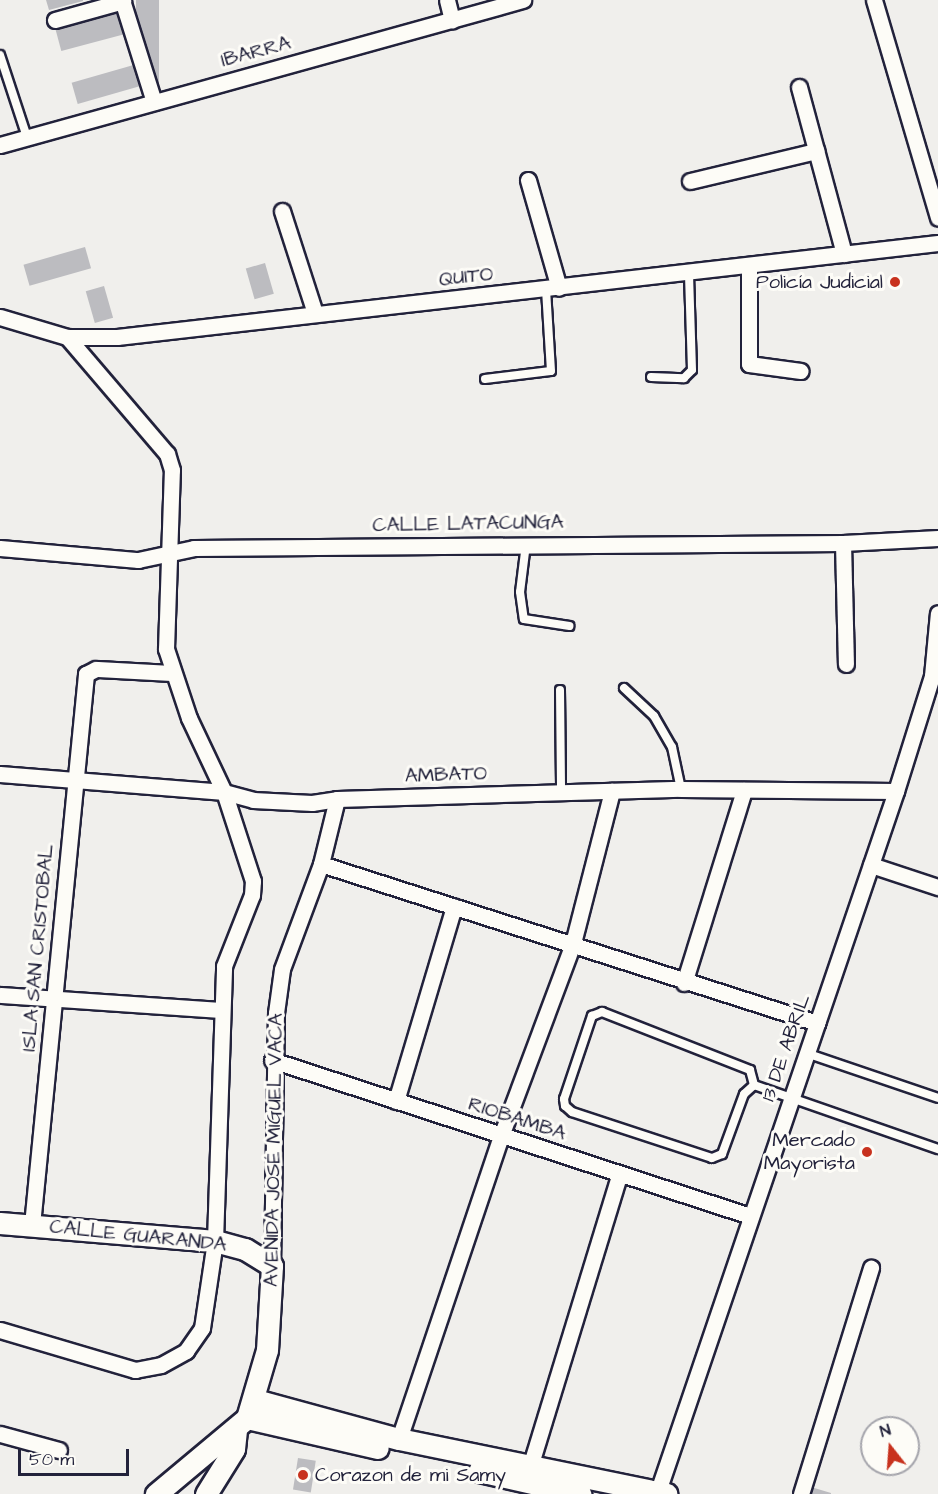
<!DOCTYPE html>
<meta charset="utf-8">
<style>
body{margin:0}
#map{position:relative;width:938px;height:1494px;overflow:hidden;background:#f0efec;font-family:"Architects Daughter",sans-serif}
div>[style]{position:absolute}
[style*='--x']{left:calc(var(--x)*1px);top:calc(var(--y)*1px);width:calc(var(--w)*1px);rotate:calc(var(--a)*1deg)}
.building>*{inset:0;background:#bcbcc0;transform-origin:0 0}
.roads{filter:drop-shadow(2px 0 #22223b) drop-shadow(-2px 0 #22223b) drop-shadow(0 2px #22223b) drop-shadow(0 -2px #22223b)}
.lane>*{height:8px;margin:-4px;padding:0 4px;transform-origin:4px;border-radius:4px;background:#fdfcf7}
.street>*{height:15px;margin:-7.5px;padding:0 7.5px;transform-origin:7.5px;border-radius:7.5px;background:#fdfcf7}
.secondary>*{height:21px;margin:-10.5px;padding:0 10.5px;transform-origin:10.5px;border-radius:10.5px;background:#fdfcf7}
.dots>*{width:16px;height:16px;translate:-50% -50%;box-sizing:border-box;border:3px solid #fdfcf7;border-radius:50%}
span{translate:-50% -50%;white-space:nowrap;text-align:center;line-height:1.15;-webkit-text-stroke:6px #fdfcf7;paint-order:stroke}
.street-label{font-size:20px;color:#22223b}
.poi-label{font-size:20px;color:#22223b}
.right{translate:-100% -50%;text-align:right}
.left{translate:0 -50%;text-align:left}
.north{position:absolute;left:860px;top:1416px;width:60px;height:60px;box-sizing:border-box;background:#fdfcf7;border:2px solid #a5a5ac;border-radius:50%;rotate:343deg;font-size:16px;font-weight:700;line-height:24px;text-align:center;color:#22223b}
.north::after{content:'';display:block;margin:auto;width:21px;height:27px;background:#c8321e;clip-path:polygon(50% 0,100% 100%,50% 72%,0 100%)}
.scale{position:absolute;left:18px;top:1449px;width:111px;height:27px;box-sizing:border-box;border:3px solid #22223b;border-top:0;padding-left:8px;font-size:18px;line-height:21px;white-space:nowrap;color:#22223b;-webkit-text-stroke:4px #fdfcf7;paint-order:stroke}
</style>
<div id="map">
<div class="building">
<div style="clip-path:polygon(46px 0,83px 0,83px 1px,49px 10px)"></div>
<div style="left:136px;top:0;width:23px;height:85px"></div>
<div style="left:122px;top:11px;width:23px;height:69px;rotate:75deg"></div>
<div style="left:137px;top:64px;width:22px;height:68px;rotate:74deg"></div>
<div style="left:85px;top:247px;width:22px;height:64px;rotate:74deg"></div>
<div style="left:265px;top:263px;width:32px;height:20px;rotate:74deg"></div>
<div style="left:104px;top:286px;width:33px;height:19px;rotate:74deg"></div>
<div style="left:298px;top:1458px;width:18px;height:32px;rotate:9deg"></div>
<div style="clip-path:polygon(811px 1487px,831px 1493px,831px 1494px,808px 1494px)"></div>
</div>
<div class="roads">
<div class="lane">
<div style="--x:0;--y:55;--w:86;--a:71.8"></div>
<div style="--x:651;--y:377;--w:33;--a:2"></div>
<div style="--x:684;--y:378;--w:11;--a:-45"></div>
<div style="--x:692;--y:370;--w:98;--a:-91.8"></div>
<div style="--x:485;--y:379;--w:66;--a:-6.9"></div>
<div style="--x:551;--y:371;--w:81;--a:-93.5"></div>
<div style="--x:526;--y:544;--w:48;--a:97.1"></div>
<div style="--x:520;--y:592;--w:27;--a:82"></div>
<div style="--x:524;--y:619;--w:46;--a:8.8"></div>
<div style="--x:624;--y:688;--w:41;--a:43"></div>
<div style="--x:654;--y:716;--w:36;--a:60"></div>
<div style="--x:672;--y:747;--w:43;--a:77.9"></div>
<div style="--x:560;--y:690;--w:103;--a:89.4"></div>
<div style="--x:602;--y:1012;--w:159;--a:21.4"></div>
<div style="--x:750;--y:1070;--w:16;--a:75"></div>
<div style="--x:754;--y:1085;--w:13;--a:138"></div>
<div style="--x:744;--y:1094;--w:64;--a:110.1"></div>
<div style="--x:722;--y:1154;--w:11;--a:158"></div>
<div style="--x:712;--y:1158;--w:147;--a:-161.8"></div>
<div style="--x:572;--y:1112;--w:9;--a:-139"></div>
<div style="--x:565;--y:1106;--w:7;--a:-98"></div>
<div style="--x:564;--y:1099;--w:88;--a:-71.4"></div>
<div style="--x:592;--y:1016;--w:11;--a:-22"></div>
<div style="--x:806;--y:1053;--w:139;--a:18.8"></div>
<div style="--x:754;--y:1085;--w:195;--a:19.2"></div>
</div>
<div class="street">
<div style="--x:122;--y:0;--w:107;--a:72.6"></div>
<div style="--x:447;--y:0;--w:21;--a:76"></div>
<div style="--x:874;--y:0;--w:227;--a:73.6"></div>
<div style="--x:55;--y:20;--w:71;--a:-15.6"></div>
<div style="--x:799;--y:87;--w:173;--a:74.9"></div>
<div style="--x:0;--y:145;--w:543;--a:-15.5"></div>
<div style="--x:528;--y:180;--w:112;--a:74"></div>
<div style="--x:690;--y:181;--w:130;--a:-13.4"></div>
<div style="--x:282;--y:211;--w:107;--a:72.1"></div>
<div style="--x:749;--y:266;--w:98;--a:90"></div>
<div style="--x:749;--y:364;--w:52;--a:7.7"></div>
<div style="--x:0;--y:317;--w:70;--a:16.6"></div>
<div style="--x:67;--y:337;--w:50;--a:0"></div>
<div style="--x:117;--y:337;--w:826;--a:-6.53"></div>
<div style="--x:843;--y:543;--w:121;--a:88.6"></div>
<div style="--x:0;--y:548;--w:139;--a:5"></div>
<div style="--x:138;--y:560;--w:57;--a:-12.1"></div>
<div style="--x:194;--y:548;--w:649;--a:-0.44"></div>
<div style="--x:843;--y:543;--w:95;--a:-3"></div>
<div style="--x:0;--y:774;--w:225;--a:4.6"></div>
<div style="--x:224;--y:792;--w:30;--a:15"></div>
<div style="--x:253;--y:800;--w:59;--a:2.9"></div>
<div style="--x:312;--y:803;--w:25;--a:-9"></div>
<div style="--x:337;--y:799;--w:344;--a:-1.7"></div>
<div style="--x:681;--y:789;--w:215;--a:0.5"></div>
<div style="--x:321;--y:864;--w:521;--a:17.77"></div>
<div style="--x:871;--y:865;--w:71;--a:18.2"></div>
<div style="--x:684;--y:983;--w:202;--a:-72.7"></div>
<div style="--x:0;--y:995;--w:221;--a:3.9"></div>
<div style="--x:272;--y:1060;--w:503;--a:18.07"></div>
<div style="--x:396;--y:1101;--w:203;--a:-73.4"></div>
<div style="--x:32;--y:1225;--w:554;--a:-84.4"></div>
<div style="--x:86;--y:674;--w:11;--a:-27"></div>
<div style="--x:96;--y:669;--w:77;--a:3"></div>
<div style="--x:272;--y:1266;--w:253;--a:-89.1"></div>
<div style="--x:276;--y:1013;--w:44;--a:-82.2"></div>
<div style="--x:282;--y:969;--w:112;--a:-69.6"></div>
<div style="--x:321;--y:864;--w:67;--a:-76.2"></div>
<div style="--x:0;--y:1330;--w:141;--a:16.5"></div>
<div style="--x:135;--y:1370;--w:26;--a:-11"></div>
<div style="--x:161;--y:1365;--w:29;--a:-29"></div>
<div style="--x:186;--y:1351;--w:28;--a:-55"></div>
<div style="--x:202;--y:1328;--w:88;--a:-81.5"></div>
<div style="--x:215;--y:1241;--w:275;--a:-88.1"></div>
<div style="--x:224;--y:966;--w:76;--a:-68.5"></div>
<div style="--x:252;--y:895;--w:14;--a:-86"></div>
<div style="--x:253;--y:881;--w:94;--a:-108"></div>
<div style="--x:224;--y:792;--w:82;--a:-115.3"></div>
<div style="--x:189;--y:718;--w:73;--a:-108.4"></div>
<div style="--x:166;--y:649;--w:179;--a:-88.1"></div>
<div style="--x:172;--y:470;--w:17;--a:-107"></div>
<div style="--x:167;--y:454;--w:154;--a:-130.5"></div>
<div style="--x:0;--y:1434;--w:61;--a:15.2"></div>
<div style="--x:399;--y:1439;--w:320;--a:-71.4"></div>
<div style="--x:501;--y:1136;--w:206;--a:-69.5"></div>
<div style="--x:573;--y:943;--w:157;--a:-75.6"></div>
<div style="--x:530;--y:1467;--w:305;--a:-73"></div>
<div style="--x:657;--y:1494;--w:743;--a:-71.22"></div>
<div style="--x:896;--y:791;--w:121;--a:-72.6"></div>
<div style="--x:932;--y:676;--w:63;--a:-84.6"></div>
<div style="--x:801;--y:1494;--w:237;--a:-72.8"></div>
</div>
<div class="secondary">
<div style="--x:0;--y:1223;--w:216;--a:4.8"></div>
<div style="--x:215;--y:1241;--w:31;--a:15"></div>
<div style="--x:245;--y:1249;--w:32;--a:32"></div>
<div style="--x:272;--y:1266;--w:84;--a:93.4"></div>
<div style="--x:267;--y:1350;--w:71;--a:106.4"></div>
<div style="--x:247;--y:1418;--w:119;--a:140.1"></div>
<div style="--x:255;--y:1400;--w:149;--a:15.2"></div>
<div style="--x:399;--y:1439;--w:273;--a:11.6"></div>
<div style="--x:247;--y:1418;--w:134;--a:12.9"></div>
<div style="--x:479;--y:1471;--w:104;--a:12.8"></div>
<div style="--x:206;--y:1494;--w:53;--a:-58.1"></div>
<div style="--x:234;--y:1449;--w:19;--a:-84"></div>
</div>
</div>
<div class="dots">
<div style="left:895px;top:282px;background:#c8321e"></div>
<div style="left:867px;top:1152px;background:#c8321e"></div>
<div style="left:303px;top:1475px;background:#c8321e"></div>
</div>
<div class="street-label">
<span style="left:256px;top:52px;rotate:-15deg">IBARRA</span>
<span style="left:466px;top:277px;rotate:-6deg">QUITO</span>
<span style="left:468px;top:524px;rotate:-1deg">CALLE LATACUNGA</span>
<span style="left:446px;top:775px;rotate:-2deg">AMBATO</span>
<span style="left:38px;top:948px;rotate:-85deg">ISLA SAN CRISTOBAL</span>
<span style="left:786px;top:1048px;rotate:-71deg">13 DE ABRIL</span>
<span style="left:517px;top:1119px;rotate:18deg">RIOBAMBA</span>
<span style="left:274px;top:1150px;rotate:-89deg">AVENIDA JOSÉ MIGUEL VACA</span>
<span style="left:138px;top:1236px;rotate:6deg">CALLE GUARANDA</span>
</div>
<div class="poi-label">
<span class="right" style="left:883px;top:282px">Policía Judicial</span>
<span class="right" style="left:855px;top:1152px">Mercado<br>Mayorista</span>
<span class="left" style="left:315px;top:1475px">Corazon de mi Samy</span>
</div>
<div class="north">N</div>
<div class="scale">50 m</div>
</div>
